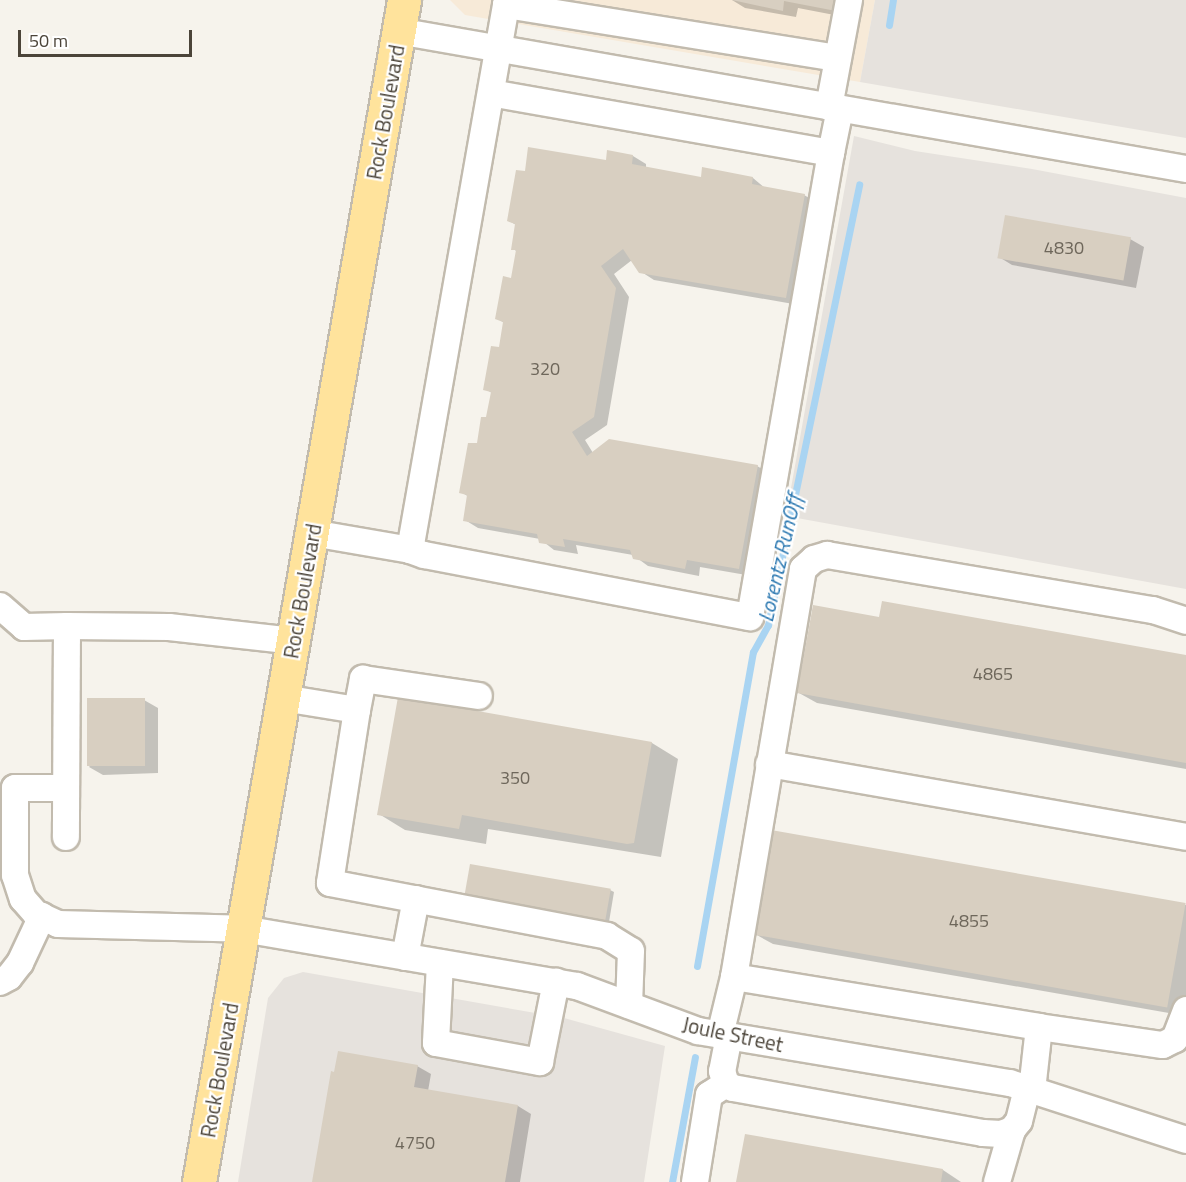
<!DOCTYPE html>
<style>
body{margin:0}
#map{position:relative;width:1186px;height:1182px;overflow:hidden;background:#f6f3ec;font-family:"Titillium Web",sans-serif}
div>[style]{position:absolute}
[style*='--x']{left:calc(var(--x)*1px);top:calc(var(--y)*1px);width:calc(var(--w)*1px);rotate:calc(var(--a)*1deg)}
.commercial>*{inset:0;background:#f7ead8}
.industrial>*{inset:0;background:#e6e2dd}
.shadow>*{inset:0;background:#0003}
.stream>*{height:7px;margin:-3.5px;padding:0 3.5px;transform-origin:3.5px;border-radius:3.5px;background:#a9d4f2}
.building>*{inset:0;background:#d8cfc1;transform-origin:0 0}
.roads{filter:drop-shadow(2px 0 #c2bbae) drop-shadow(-2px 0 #c2bbae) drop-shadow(0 2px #c2bbae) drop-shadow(0 -2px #c2bbae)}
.minor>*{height:26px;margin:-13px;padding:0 13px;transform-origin:13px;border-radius:13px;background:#fff}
.major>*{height:33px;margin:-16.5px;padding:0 16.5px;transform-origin:16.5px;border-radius:16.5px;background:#ffe39c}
span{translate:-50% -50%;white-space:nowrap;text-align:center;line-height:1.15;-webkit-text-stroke:4.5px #fff;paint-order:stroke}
.number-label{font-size:18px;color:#6e675b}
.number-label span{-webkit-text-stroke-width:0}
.street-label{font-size:21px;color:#4b4439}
.water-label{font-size:22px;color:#2e7ab2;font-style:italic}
.scale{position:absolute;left:18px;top:30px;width:174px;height:27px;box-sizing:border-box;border:3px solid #4b4439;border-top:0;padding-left:8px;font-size:18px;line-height:21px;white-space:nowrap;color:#4b4439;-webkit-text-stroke:4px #fff;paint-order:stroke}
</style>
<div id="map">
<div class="commercial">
<div style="clip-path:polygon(450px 0,875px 0,860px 82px,465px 15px)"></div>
</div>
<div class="industrial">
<div style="clip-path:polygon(875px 0,1186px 0,1186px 138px,860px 82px)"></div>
<div style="clip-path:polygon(854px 136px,915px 151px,1032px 169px,1186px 198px,1186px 589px,786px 516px)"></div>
<div style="clip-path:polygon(303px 972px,564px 1018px,665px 1046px,644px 1182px,238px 1182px,268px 998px,284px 978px)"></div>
</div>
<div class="shadow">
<div style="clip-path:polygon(732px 0,853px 0,850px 18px,798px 8px,796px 17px,745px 8px)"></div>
<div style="clip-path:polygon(633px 156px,646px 164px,646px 168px,702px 178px,703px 169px,753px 178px,766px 189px,804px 195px,818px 203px,799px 305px,654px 280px,640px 271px,632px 260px,614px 274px,629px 297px,607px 425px,585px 440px,593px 453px,757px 466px,771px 474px,752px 576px,700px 567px,699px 576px,648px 566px,633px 555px,576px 545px,578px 554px,554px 550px,540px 539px,478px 528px,465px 520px,469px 497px,461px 492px,488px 419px,492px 393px,485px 389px,500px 349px,504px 323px,497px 318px,513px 280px,518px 252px,513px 249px,516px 225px,508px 220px,607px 161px)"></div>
<div style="clip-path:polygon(1130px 239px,1144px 247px,1136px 288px,1012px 265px,999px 257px)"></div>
<div style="clip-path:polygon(880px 619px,1186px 657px,1186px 769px,817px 703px,799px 693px)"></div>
<div style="clip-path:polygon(399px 699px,652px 743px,678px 759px,661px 857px,488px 829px,486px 844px,405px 830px,379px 814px)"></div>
<div style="clip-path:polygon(144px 700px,158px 708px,158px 773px,103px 775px,89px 767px)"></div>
<div style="clip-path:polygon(772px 832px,1186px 905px,1186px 1016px,773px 944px,755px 934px)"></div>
<div style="clip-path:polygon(610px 890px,614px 892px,608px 928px,469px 904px)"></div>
<div style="clip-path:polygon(417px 1066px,431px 1074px,428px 1091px,518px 1106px,531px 1114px,520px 1182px,314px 1182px)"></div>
<div style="clip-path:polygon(943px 1170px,961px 1182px,738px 1182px)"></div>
</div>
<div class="stream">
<div style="--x:889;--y:25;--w:25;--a:-81"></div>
<div style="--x:697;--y:966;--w:319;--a:-79.9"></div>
<div style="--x:753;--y:652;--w:31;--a:-61"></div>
<div style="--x:768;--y:625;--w:450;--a:-78.3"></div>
<div style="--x:672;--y:1182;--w:127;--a:-79.6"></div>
</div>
<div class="building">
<div style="clip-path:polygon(732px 0,838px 0,836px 11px,784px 1px,783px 11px)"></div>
<div style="clip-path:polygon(528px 147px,606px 160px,607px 150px,633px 155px,632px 164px,701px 177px,702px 167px,753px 177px,752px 184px,805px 194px,786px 298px,639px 273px,623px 249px,601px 266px,616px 288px,594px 417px,572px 432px,587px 456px,609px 439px,758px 465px,739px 569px,687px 560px,685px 569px,633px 559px,630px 550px,563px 539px,565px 547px,539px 543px,537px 534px,463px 521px,467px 495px,459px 493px,468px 443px,477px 443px,481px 417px,486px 417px,491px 392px,483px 390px,491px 346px,499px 347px,503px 322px,495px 319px,503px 276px,511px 278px,516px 250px,511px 250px,515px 224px,507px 221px,516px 170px,525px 171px)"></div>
<div style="left:1005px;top:215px;width:128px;height:44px;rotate:10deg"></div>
<div style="clip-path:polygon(882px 601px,1186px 655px,1186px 763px,797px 693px,813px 605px,879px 617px)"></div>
<div style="clip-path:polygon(398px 697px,652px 742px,634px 843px,627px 844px,462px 815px,459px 829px,377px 815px)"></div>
<div style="left:145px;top:698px;width:68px;height:58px;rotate:90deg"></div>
<div style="left:771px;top:830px;width:421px;height:106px;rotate:10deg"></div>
<div style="left:470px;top:864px;width:143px;height:39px;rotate:10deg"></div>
<div style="clip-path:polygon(338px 1051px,418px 1065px,414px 1087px,518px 1105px,505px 1182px,312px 1182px,331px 1071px,334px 1072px)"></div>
<div style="clip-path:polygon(745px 1134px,943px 1169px,941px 1182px,736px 1182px)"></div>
</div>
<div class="roads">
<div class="minor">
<div style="--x:507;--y:0;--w:5;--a:101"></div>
<div style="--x:506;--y:5;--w:336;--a:9.1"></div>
<div style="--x:398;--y:31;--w:800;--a:9.93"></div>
<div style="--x:829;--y:107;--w:109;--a:-79.4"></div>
<div style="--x:831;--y:153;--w:45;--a:-78.4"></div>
<div style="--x:312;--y:533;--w:99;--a:9.8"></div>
<div style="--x:410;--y:550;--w:553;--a:-80.01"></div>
<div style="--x:410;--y:550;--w:15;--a:20"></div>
<div style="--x:424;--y:555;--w:332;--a:10.8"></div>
<div style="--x:750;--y:617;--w:471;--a:-80.1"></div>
<div style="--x:831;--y:153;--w:345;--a:-170"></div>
<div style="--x:0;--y:606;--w:32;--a:41"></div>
<div style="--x:24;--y:627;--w:43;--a:-1.3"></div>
<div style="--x:67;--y:626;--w:211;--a:90.3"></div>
<div style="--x:67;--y:626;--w:102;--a:0.6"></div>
<div style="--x:169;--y:627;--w:125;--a:6.4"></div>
<div style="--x:283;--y:698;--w:75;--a:9.2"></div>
<div style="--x:357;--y:710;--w:175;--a:98.9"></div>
<div style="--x:330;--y:883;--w:282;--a:10.8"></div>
<div style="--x:607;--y:936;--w:28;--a:32"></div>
<div style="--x:631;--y:951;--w:54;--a:92.1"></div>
<div style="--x:357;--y:710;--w:32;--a:-79"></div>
<div style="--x:363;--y:679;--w:117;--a:8.3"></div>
<div style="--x:769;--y:764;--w:423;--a:9.9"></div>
<div style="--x:64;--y:788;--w:49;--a:180"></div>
<div style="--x:15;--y:788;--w:87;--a:90"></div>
<div style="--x:15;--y:875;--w:25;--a:72"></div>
<div style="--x:23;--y:899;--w:20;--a:49"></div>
<div style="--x:36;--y:914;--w:24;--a:24"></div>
<div style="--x:58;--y:924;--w:185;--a:1.5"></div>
<div style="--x:243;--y:929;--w:339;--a:9.7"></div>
<div style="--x:577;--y:986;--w:129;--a:20.4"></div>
<div style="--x:698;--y:1031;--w:316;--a:9.5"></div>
<div style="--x:1010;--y:1083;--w:185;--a:17.9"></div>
<div style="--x:405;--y:957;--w:59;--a:-79.3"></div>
<div style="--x:440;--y:963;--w:80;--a:92.9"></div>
<div style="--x:436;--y:1043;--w:106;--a:10.4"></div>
<div style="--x:540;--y:1062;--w:82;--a:-78.7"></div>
<div style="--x:734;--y:977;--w:414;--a:-80.4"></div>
<div style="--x:803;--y:569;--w:15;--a:-42"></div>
<div style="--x:814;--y:559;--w:14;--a:-17"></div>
<div style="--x:827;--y:555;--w:331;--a:9.6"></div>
<div style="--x:1153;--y:610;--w:35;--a:18"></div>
<div style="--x:0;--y:982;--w:10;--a:-29"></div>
<div style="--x:9;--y:977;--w:18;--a:-52"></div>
<div style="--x:20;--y:963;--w:52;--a:-64.9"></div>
<div style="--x:1039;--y:1027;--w:125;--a:8.3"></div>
<div style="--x:1163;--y:1045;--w:13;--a:-27"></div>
<div style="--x:1175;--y:1039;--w:31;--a:-69"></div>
<div style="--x:720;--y:1035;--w:60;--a:-76.4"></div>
<div style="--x:734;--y:977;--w:309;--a:9.3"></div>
<div style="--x:1039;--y:1027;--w:63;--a:96.3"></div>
<div style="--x:729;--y:1036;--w:36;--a:101"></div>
<div style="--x:722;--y:1071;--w:14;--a:73"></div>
<div style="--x:726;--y:1084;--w:8;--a:30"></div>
<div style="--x:733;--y:1088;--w:254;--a:10.2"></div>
<div style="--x:983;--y:1133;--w:18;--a:3"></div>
<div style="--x:1001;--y:1134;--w:12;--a:-20"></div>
<div style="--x:1012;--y:1130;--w:11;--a:-52"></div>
<div style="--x:1019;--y:1121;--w:33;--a:-76"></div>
<div style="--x:695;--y:1182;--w:88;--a:-80.9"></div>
<div style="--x:709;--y:1095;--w:20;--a:-33"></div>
<div style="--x:997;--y:1182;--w:54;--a:-73.9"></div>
</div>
<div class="major">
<div style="--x:199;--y:1182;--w:1200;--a:-80.16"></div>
</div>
</div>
<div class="number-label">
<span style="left:1064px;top:248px">4830</span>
<span style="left:545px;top:369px">320</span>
<span style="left:993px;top:674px">4865</span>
<span style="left:515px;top:778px">350</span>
<span style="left:969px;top:921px">4855</span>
<span style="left:415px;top:1143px">4750</span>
</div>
<div class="street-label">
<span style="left:385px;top:112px;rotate:-80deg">Rock Boulevard</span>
<span style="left:302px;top:591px;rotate:-80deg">Rock Boulevard</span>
<span style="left:733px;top:1034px;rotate:12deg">Joule Street</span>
<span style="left:219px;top:1070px;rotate:-80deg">Rock Boulevard</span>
</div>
<div class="water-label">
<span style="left:780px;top:558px;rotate:-77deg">Lorentz RunOff</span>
</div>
<div class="scale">50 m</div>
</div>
